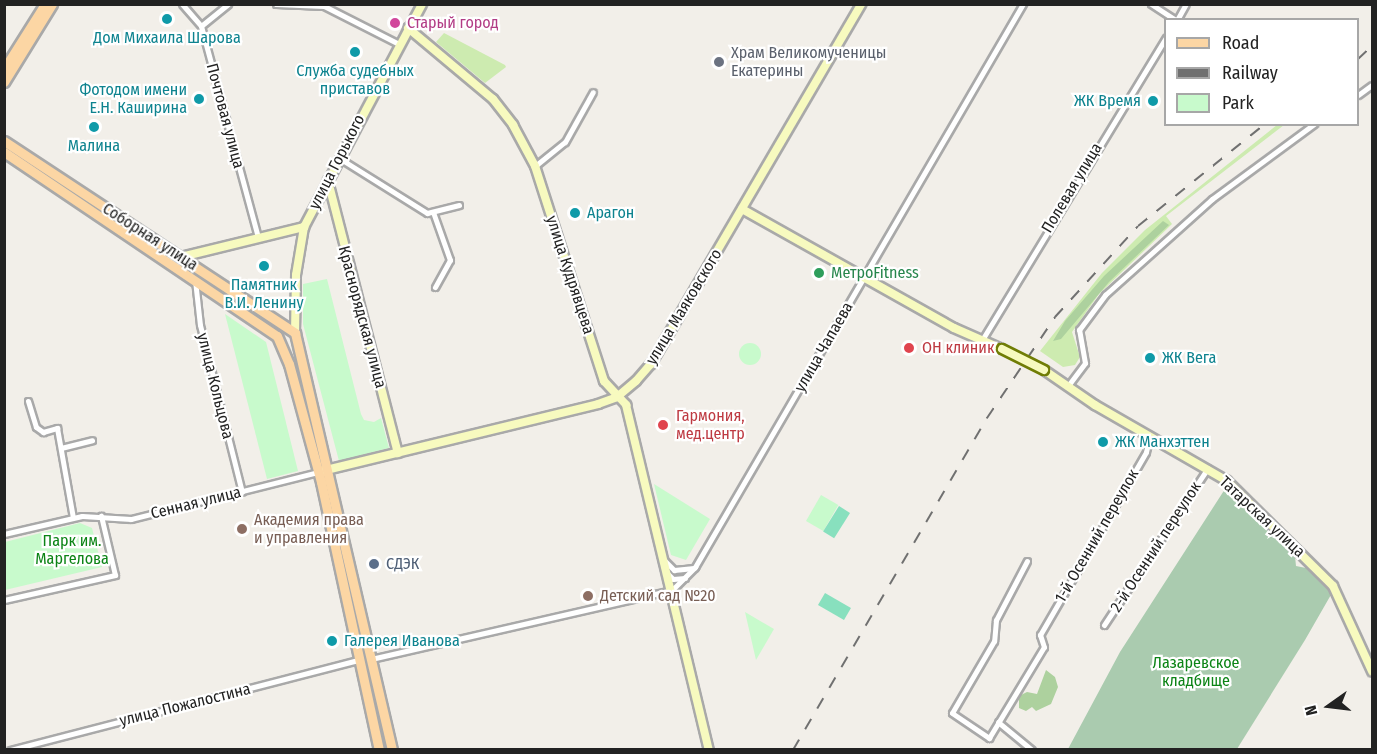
<!DOCTYPE html>
<meta charset="utf-8">
<style>
body{margin:0}
#map{position:relative;width:1377px;height:754px;overflow:hidden;background:#f2efe9;font-family:"Fira Sans Condensed",sans-serif}
div>[style]{position:absolute}
[style*='--x']{left:calc(var(--x)*1px);top:calc(var(--y)*1px);width:calc(var(--w)*1px);rotate:calc(var(--a)*1deg)}
.grass>*{inset:0;background:#cdebb0}
.forest>*{inset:0;background:#add19e}
.cemetery>*{inset:0;background:#aacbaf}
.park>*{inset:0;background:#c8facc;transform-origin:0 0}
.round{border-radius:50%}
.pitch>*{inset:0;background:#88e0be;transform-origin:0 0}
.roads{filter:drop-shadow(2px 0 #a9a9a9) drop-shadow(-2px 0 #a9a9a9) drop-shadow(0 2px #a9a9a9) drop-shadow(0 -2px #a9a9a9)}
.street>*{height:5px;margin:-2.5px;padding:0 2.5px;transform-origin:2.5px;border-radius:2.5px;background:#fff}
.secondary>*{height:8px;margin:-4px;padding:0 4px;transform-origin:4px;border-radius:4px;background:#f7fabf}
.primary>*{height:9px;margin:-4.5px;padding:0 4.5px;transform-origin:4.5px;border-radius:4.5px;background:#fcd6a4}
.rail>*{height:2px;margin-top:-1px;transform-origin:0;background:repeating-linear-gradient(90deg,#707070 0 12px,transparent 0 24px)}
.bridges{filter:drop-shadow(2px 0 #707d05) drop-shadow(-2px 0 #707d05) drop-shadow(0 2px #707d05) drop-shadow(0 -2px #707d05)}
.secondary-bridge>*{height:8px;margin:-4px;padding:0 4px;transform-origin:4px;border-radius:4px;background:#f7fabf}
.dots>*{width:16px;height:16px;translate:-50% -50%;box-sizing:border-box;border:3px solid #fff;border-radius:50%}
span{translate:-50% -50%;white-space:nowrap;text-align:center;line-height:1.15;-webkit-text-stroke:4.5px #fff;paint-order:stroke}
.hotel-label{font-size:16px;color:#b23c85}
.left{translate:0 -50%;text-align:left}
.culture-label{font-size:16px;color:#0d838f}
.right{translate:-100% -50%;text-align:right}
.worship-label{font-size:16px;color:#5b616d}
.street-label{font-size:16px;color:#222}
.leisure-label{font-size:16px;color:#27864d}
.health-label{font-size:16px;color:#be3a42}
.education-label{font-size:16px;color:#785e54}
.park-label{font-size:16px;color:#0c8416}
.service-label{font-size:16px;color:#4e5e75}
.frame{position:absolute;inset:0;border:6px solid #222;pointer-events:none}
.legend{position:absolute;left:1164px;top:18px;width:195px;height:108px;box-sizing:border-box;background:#fff;border:2px solid #a7a7a7;margin:0;padding:8px 10px;list-style:none;font-size:18px;color:#222}
.legend li{display:flex;align-items:center;gap:12px;height:30px}
.legend b{width:30px;border:2px solid #a7a7a7}
.north{position:absolute;left:1299px;top:676px;width:60px;height:60px;-webkit-text-stroke:4px #fff;paint-order:stroke;rotate:256deg;font-size:16px;font-weight:700;line-height:24px;text-align:center;color:#222}
.north::after{content:'';display:block;margin:auto;width:21px;height:27px;background:#222;clip-path:polygon(50% 0,100% 100%,50% 72%,0 100%)}
</style>
<div id="map">
<div class="grass">
<div style="clip-path:polygon(444px 33px,505px 65px,506px 67px,485px 83px,436px 42px)"></div>
<div style="clip-path:polygon(1277px 125px,1284px 125px,1166px 216px,1172px 224px,1099px 294px,1072px 332px,1080px 357px,1075px 365px,1063px 367px,1040px 351px,1102px 273px,1145px 230px)"></div>
</div>
<div class="forest">
<div style="clip-path:polygon(1163px 221px,1169px 225px,1109px 282px,1061px 339px,1053px 341px,1065px 321px,1104px 276px)"></div>
<div style="clip-path:polygon(1046px 670px,1055px 677px,1058px 687px,1051px 704px,1036px 711px,1032px 707px,1026px 711px,1019px 708px,1019px 696px,1027px 692px,1037px 694px)"></div>
</div>
<div class="cemetery">
<div style="clip-path:polygon(1225px 489px,1295px 556px,1296px 566px,1306px 568px,1332px 593px,1305px 640px,1237px 749px,1068px 749px,1120px 652px)"></div>
</div>
<div class="park">
<div style="clip-path:polygon(327px 279px,361px 414px,364px 420px,374px 422px,381px 418px,389px 448px,339px 461px,303px 324px,303px 284px)"></div>
<div style="clip-path:polygon(225px 314px,266px 342px,298px 471px,267px 479px)"></div>
<div class="round" style="left:739px;top:343px;width:22px;height:22px"></div>
<div style="clip-path:polygon(654px 484px,710px 519px,686px 560px,671px 555px)"></div>
<div style="left:821px;top:495px;width:20px;height:30px;rotate:30deg"></div>
<div style="clip-path:polygon(80px 523px,92px 528px,102px 567px,5px 590px,5px 542px)"></div>
<div style="clip-path:polygon(745px 612px,774px 629px,756px 660px)"></div>
</div>
<div class="pitch">
<div style="left:839px;top:506px;width:13px;height:30px;rotate:32deg"></div>
<div style="left:825px;top:593px;width:30px;height:14px;rotate:30deg"></div>
</div>
<div class="roads">
<div class="street">
<div style="--x:182;--y:4;--w:29;--a:49"></div>
<div style="--x:201;--y:26;--w:215;--a:74.9"></div>
<div style="--x:276;--y:4;--w:48;--a:2.4"></div>
<div style="--x:324;--y:6;--w:84;--a:26.9"></div>
<div style="--x:1151;--y:4;--w:30;--a:33"></div>
<div style="--x:1177;--y:20;--w:18;--a:-61"></div>
<div style="--x:201;--y:26;--w:35;--a:-39"></div>
<div style="--x:1358;--y:95;--w:17;--a:-36"></div>
<div style="--x:339;--y:158;--w:104;--a:32"></div>
<div style="--x:427;--y:213;--w:33;--a:-14"></div>
<div style="--x:535;--y:166;--w:38;--a:-39"></div>
<div style="--x:565;--y:142;--w:57;--a:-60.8"></div>
<div style="--x:433;--y:212;--w:51;--a:70.5"></div>
<div style="--x:450;--y:260;--w:31;--a:119"></div>
<div style="--x:195;--y:280;--w:45;--a:83.7"></div>
<div style="--x:200;--y:325;--w:172;--a:75.9"></div>
<div style="--x:982;--y:340;--w:354;--a:-58.7"></div>
<div style="--x:1067;--y:387;--w:30;--a:-53"></div>
<div style="--x:1085;--y:363;--w:34;--a:-100"></div>
<div style="--x:1079;--y:330;--w:44;--a:-53.4"></div>
<div style="--x:1105;--y:295;--w:144;--a:-41.9"></div>
<div style="--x:1212;--y:199;--w:127;--a:-36.3"></div>
<div style="--x:28;--y:401;--w:27;--a:73"></div>
<div style="--x:36;--y:427;--w:9;--a:36"></div>
<div style="--x:43;--y:432;--w:15;--a:-16"></div>
<div style="--x:57;--y:428;--w:91;--a:79.9"></div>
<div style="--x:61;--y:448;--w:32;--a:-14"></div>
<div style="--x:4;--y:534;--w:80;--a:-13"></div>
<div style="--x:82;--y:516;--w:49;--a:3.5"></div>
<div style="--x:131;--y:519;--w:193;--a:-14.1"></div>
<div style="--x:665;--y:561;--w:13;--a:45"></div>
<div style="--x:674;--y:570;--w:20;--a:-6"></div>
<div style="--x:1027;--y:561;--w:67;--a:117.7"></div>
<div style="--x:996;--y:620;--w:21;--a:95"></div>
<div style="--x:994;--y:641;--w:83;--a:120.3"></div>
<div style="--x:952;--y:713;--w:45;--a:34"></div>
<div style="--x:989;--y:738;--w:106;--a:-58.9"></div>
<div style="--x:1044;--y:647;--w:13;--a:-108"></div>
<div style="--x:1040;--y:635;--w:211;--a:-59.9"></div>
<div style="--x:1146;--y:452;--w:17;--a:-77"></div>
<div style="--x:668;--y:574;--w:7;--a:45"></div>
<div style="--x:673;--y:579;--w:12;--a:-5"></div>
<div style="--x:4;--y:600;--w:114;--a:-12.7"></div>
<div style="--x:115;--y:575;--w:61;--a:-103.3"></div>
<div style="--x:1104;--y:625;--w:188;--a:-56.5"></div>
<div style="--x:371;--y:659;--w:309;--a:-12.9"></div>
<div style="--x:672;--y:590;--w:33;--a:-45"></div>
<div style="--x:695;--y:567;--w:652;--a:-59.78"></div>
<div style="--x:998;--y:722;--w:44;--a:39.5"></div>
<div style="--x:10;--y:750;--w:360;--a:-14.5"></div>
</div>
<div class="secondary">
<div style="--x:408;--y:28;--w:111;--a:39.9"></div>
<div style="--x:493;--y:99;--w:33;--a:52"></div>
<div style="--x:513;--y:125;--w:47;--a:61.8"></div>
<div style="--x:535;--y:166;--w:226;--a:72.2"></div>
<div style="--x:604;--y:381;--w:33;--a:47"></div>
<div style="--x:626;--y:405;--w:355;--a:76.5"></div>
<div style="--x:328;--y:181;--w:281;--a:75.6"></div>
<div style="--x:742;--y:209;--w:243;--a:29.3"></div>
<div style="--x:954;--y:328;--w:52;--a:23.6"></div>
<div style="--x:181;--y:257;--w:127;--a:-13.7"></div>
<div style="--x:295;--y:333;--w:58;--a:-89"></div>
<div style="--x:296;--y:275;--w:49;--a:-80.5"></div>
<div style="--x:304;--y:227;--w:252;--a:-62.1"></div>
<div style="--x:1044;--y:370;--w:62;--a:34.5"></div>
<div style="--x:1095;--y:405;--w:152;--a:29.9"></div>
<div style="--x:1227;--y:481;--w:149;--a:44.7"></div>
<div style="--x:1333;--y:586;--w:94;--a:65.4"></div>
<div style="--x:322;--y:471;--w:284;--a:-13.6"></div>
<div style="--x:598;--y:404;--w:20;--a:-20"></div>
<div style="--x:617;--y:397;--w:25;--a:-40"></div>
<div style="--x:636;--y:381;--w:23;--a:-49"></div>
<div style="--x:651;--y:364;--w:417;--a:-59.7"></div>
</div>
<div class="primary">
<div style="--x:4;--y:69;--w:77;--a:-57.8"></div>
<div style="--x:4;--y:82;--w:92;--a:-58.4"></div>
<div style="--x:4;--y:141;--w:349;--a:33.4"></div>
<div style="--x:295;--y:333;--w:428;--a:76.9"></div>
<div style="--x:4;--y:152;--w:329;--a:34"></div>
<div style="--x:277;--y:336;--w:30;--a:67"></div>
<div style="--x:289;--y:364;--w:122;--a:74.8"></div>
<div style="--x:321;--y:482;--w:274;--a:77.8"></div>
</div>
</div>
<div class="rail">
<div style="--x:1358;--y:59;--w:19;--a:-43"></div>
<div style="--x:793;--y:750;--w:385;--a:-59.7"></div>
<div style="--x:987;--y:418;--w:122;--a:-56"></div>
<div style="--x:1055;--y:317;--w:123;--a:-47.6"></div>
<div style="--x:1138;--y:226;--w:163;--a:-38.8"></div>
</div>
<div class="bridges">
<div class="secondary-bridge">
<div style="--x:1002;--y:349;--w:47;--a:26.6"></div>
</div>
</div>
<div class="dots">
<div style="left:167px;top:19px;background:#0f9aa8"></div>
<div style="left:395px;top:23px;background:#d1479c"></div>
<div style="left:355px;top:52px;background:#0f9aa8"></div>
<div style="left:719px;top:62px;background:#6b7280"></div>
<div style="left:199px;top:99px;background:#0f9aa8"></div>
<div style="left:1153px;top:101px;background:#0f9aa8"></div>
<div style="left:94px;top:127px;background:#0f9aa8"></div>
<div style="left:575px;top:213px;background:#0f9aa8"></div>
<div style="left:264px;top:266px;background:#0f9aa8"></div>
<div style="left:819px;top:273px;background:#2e9e5b"></div>
<div style="left:909px;top:348px;background:#e0444e"></div>
<div style="left:1150px;top:358px;background:#0f9aa8"></div>
<div style="left:663px;top:425px;background:#e0444e"></div>
<div style="left:1103px;top:442px;background:#0f9aa8"></div>
<div style="left:242px;top:529px;background:#8d6e63"></div>
<div style="left:374px;top:564px;background:#5c6f8a"></div>
<div style="left:588px;top:596px;background:#8d6e63"></div>
<div style="left:332px;top:641px;background:#0f9aa8"></div>
</div>
<div class="hotel-label">
<span class="left" style="left:407px;top:23px">Старый город</span>
</div>
<div class="culture-label">
<span style="left:167px;top:38px">Дом Михаила Шарова</span>
<span style="left:355px;top:80px">Служба судебных<br>приставов</span>
<span class="right" style="left:187px;top:99px">Фотодом имени<br>Е.Н. Каширина</span>
<span class="right" style="left:1141px;top:101px">ЖК Время</span>
<span style="left:94px;top:146px">Малина</span>
<span class="left" style="left:587px;top:213px">Арагон</span>
<span style="left:264px;top:294px">Памятник<br>В.И. Ленину</span>
<span class="left" style="left:1162px;top:358px">ЖК Вега</span>
<span class="left" style="left:1115px;top:442px">ЖК Манхэттен</span>
<span class="left" style="left:344px;top:641px">Галерея Иванова</span>
</div>
<div class="worship-label">
<span class="left" style="left:731px;top:62px">Храм Великомученицы<br>Екатерины</span>
</div>
<div class="street-label">
<span style="left:225px;top:116px;rotate:75deg">Почтовая улица</span>
<span style="left:337px;top:162px;rotate:-63deg">улица Горького</span>
<span style="left:1072px;top:188px;rotate:-59deg">Полевая улица</span>
<span style="left:150px;top:237px;rotate:33deg">Соборная улица</span>
<span style="left:570px;top:275px;rotate:72deg">улица Кудрявцева</span>
<span style="left:684px;top:307px;rotate:-59deg">улица Маяковского</span>
<span style="left:362px;top:317px;rotate:75deg">Краснорядская улица</span>
<span style="left:824px;top:347px;rotate:-60deg">улица Чапаева</span>
<span style="left:215px;top:386px;rotate:76deg">улица Кольцова</span>
<span style="left:196px;top:503px;rotate:-14deg">Сенная улица</span>
<span style="left:1262px;top:517px;rotate:43deg">Татарская улица</span>
<span style="left:1097px;top:536px;rotate:-60deg">1-й Осенний переулок</span>
<span style="left:1156px;top:547px;rotate:-57deg">2-й Осенний переулок</span>
<span style="left:185px;top:705px;rotate:-14deg">улица Пожалостина</span>
</div>
<div class="leisure-label">
<span class="left" style="left:831px;top:273px">МетроFitness</span>
</div>
<div class="health-label">
<span class="left" style="left:922px;top:348px">ОН клиник</span>
<span class="left" style="left:676px;top:425px">Гармония,<br>мед.центр</span>
</div>
<div class="education-label">
<span class="left" style="left:254px;top:529px">Академия права<br>и управления</span>
<span class="left" style="left:600px;top:596px">Детский сад №20</span>
</div>
<div class="park-label">
<span style="left:72px;top:550px">Парк им.<br>Маргелова</span>
<span style="left:1196px;top:672px">Лазаревское<br>кладбище</span>
</div>
<div class="service-label">
<span class="left" style="left:386px;top:564px">СДЭК</span>
</div>
<div class="frame"></div>
<ul class="legend">
<li><b style="height:8px;background:#fcd6a4"></b>Road</li>
<li><b style="height:8px;background:#707070"></b>Railway</li>
<li><b style="height:16px;background:#c8facc"></b>Park</li>
</ul>
<div class="north">N</div>
</div>
